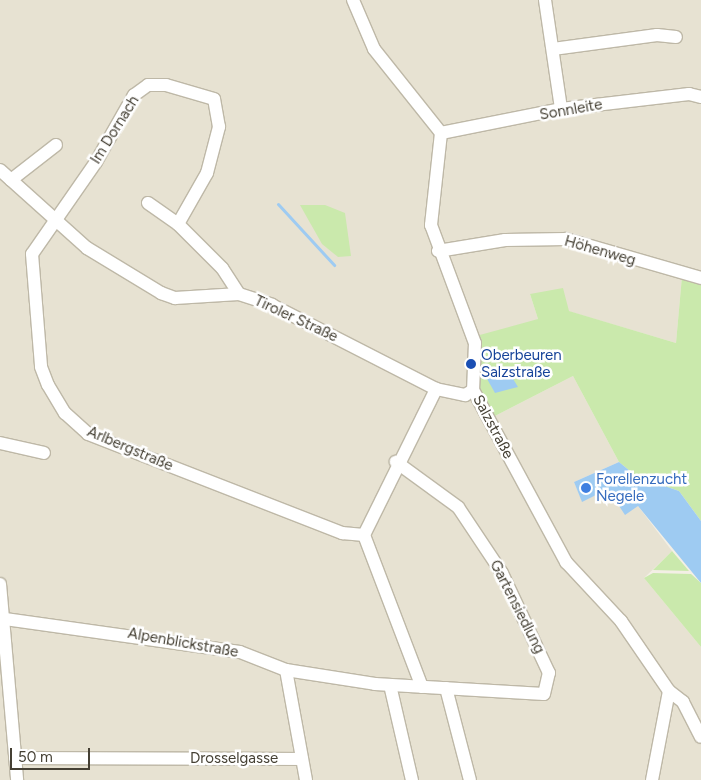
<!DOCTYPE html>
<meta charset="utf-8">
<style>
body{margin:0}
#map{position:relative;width:701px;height:780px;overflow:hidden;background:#f3efe5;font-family:Figtree,sans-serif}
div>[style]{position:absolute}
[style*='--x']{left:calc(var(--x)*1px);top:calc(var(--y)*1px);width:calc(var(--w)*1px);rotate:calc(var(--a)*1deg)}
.residential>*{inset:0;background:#e7e2d2}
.green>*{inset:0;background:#cae9ac}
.water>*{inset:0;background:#9ecbf2}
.stream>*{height:3px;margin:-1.5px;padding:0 1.5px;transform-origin:1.5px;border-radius:1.5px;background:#9ecbf2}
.roads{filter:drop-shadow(1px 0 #beb8a7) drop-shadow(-1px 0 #beb8a7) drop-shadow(0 1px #beb8a7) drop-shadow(0 -1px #beb8a7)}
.minor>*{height:12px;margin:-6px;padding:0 6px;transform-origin:6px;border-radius:6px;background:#fff}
.dots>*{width:14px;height:14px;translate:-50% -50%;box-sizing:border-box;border:2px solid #fff;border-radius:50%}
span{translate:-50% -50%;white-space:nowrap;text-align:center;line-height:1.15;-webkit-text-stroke:5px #fff;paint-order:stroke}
.street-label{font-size:15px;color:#454034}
.transit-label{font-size:15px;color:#164399}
.left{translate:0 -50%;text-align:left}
.shop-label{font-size:15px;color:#366cbe}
.scale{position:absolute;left:10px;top:748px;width:80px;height:22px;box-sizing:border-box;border:2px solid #454034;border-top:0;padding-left:6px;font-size:15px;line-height:18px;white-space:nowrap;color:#454034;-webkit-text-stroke:4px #fff;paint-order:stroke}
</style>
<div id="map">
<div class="residential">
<div style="clip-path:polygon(0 0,701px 0,701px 280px,682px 276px,676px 343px,568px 311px,530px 294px,538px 319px,491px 418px,573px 376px,619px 462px,574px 482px,582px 501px,609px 489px,638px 506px,672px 551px,644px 578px,701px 647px,701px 780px,0 780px)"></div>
</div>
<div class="green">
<div style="clip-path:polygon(300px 205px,325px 205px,345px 213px,351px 256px,338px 257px,322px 244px)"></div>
<div style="clip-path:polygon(682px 276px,701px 280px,701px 521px,679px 491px,636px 476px,619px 462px,573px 376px,491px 418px,475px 389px,476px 336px,538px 319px,530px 294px,563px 288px,569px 311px,676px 343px)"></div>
<div style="clip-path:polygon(672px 551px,689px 571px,653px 570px)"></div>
<div style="clip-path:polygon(653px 573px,691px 574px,701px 583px,701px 647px,644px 578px)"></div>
</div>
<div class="water">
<div style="clip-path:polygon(510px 374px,518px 387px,495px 393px,486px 377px)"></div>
<div style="clip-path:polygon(619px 462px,636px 476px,679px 491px,701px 521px,701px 583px,638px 506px,625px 515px,608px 489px,582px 502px,574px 482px)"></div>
</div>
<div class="stream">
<div style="--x:278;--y:204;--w:83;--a:47.4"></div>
</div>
<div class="roads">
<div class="minor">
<div style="--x:353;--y:0;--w:53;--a:66.8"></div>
<div style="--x:374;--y:49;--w:107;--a:51.4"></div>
<div style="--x:441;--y:133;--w:93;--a:96.2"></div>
<div style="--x:431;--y:225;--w:126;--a:69.6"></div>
<div style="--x:475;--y:343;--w:47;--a:92.4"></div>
<div style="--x:473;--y:390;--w:196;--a:61.6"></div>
<div style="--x:566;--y:562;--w:81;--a:47"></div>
<div style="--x:621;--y:621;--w:85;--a:55.6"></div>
<div style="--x:669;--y:691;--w:91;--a:100.8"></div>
<div style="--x:545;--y:0;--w:110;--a:81.6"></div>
<div style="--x:553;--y:49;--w:105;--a:-7.7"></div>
<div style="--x:657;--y:35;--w:19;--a:6"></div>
<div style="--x:441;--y:133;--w:122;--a:-11.3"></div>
<div style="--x:561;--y:109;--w:129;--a:-6.7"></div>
<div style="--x:689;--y:94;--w:12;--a:14"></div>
<div style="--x:0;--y:170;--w:117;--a:41.9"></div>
<div style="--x:87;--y:248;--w:87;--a:31.3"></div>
<div style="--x:161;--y:293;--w:15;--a:20"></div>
<div style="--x:175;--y:298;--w:64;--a:-3.6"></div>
<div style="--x:239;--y:294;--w:35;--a:18"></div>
<div style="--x:272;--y:305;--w:184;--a:27.1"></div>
<div style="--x:436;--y:389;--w:30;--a:12"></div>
<div style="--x:465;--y:395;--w:9;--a:-32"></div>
<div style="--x:11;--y:180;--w:57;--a:-37.9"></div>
<div style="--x:148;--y:203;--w:37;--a:35"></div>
<div style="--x:438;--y:251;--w:68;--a:-9.3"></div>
<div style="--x:505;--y:240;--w:61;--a:-0.9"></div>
<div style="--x:566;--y:239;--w:141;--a:16.1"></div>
<div style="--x:239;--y:294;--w:31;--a:-123"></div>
<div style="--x:222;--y:268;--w:62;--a:-135"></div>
<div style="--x:178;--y:224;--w:59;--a:-60.4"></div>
<div style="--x:207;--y:173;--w:48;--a:-75.4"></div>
<div style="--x:219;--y:127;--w:28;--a:-100"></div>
<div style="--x:214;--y:99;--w:50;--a:-163.7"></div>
<div style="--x:166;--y:85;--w:18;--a:180"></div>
<div style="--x:148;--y:85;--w:17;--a:144"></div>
<div style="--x:134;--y:95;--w:77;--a:119.6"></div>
<div style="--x:96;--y:162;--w:112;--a:124.8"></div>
<div style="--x:32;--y:254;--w:113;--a:85.4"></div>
<div style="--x:41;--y:367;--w:19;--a:69"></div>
<div style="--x:48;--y:385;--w:33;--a:59"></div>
<div style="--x:65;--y:413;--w:31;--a:42"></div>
<div style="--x:88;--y:434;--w:273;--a:21.3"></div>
<div style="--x:342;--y:533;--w:22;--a:5"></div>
<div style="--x:0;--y:443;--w:45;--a:12.8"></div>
<div style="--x:0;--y:584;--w:197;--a:85"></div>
<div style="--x:5;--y:619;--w:237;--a:8"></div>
<div style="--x:240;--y:652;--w:49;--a:21.4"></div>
<div style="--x:286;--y:670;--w:90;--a:8.9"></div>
<div style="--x:375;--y:684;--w:169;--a:3.4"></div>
<div style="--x:544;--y:694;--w:22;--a:-77"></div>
<div style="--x:549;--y:673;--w:110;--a:-115.2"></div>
<div style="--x:502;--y:573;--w:79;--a:-123.7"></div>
<div style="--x:458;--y:507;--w:77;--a:-144"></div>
<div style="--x:286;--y:670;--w:112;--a:79.7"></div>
<div style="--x:390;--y:685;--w:98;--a:77"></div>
<div style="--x:422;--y:687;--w:163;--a:-110.9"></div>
<div style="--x:364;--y:535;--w:163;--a:-63.7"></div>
<div style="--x:446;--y:688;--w:95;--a:75.4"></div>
<div style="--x:669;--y:691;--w:18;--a:38"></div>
<div style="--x:683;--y:702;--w:39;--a:63"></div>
<div style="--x:15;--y:758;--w:287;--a:0.2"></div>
</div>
</div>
<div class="dots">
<div style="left:471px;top:364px;background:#1a4fb4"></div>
<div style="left:586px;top:488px;background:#3f7fe0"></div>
</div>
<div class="street-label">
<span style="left:571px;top:110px;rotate:-10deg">Sonnleite</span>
<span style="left:115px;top:130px;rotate:-58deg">Im Dornach</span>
<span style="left:600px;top:251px;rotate:16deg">Höhenweg</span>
<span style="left:296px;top:319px;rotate:25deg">Tiroler Straße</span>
<span style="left:493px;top:427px;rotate:62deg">Salzstraße</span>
<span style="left:130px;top:449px;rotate:23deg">Arlbergstraße</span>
<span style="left:517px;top:607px;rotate:63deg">Gartensiedlung</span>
<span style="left:183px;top:643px;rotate:10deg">Alpenblickstraße</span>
<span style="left:234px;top:759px">Drosselgasse</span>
</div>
<div class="transit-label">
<span class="left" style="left:481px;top:364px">Oberbeuren<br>Salzstraße</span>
</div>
<div class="shop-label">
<span class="left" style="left:596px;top:488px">Forellenzucht<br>Negele</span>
</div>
<div class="scale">50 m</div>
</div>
